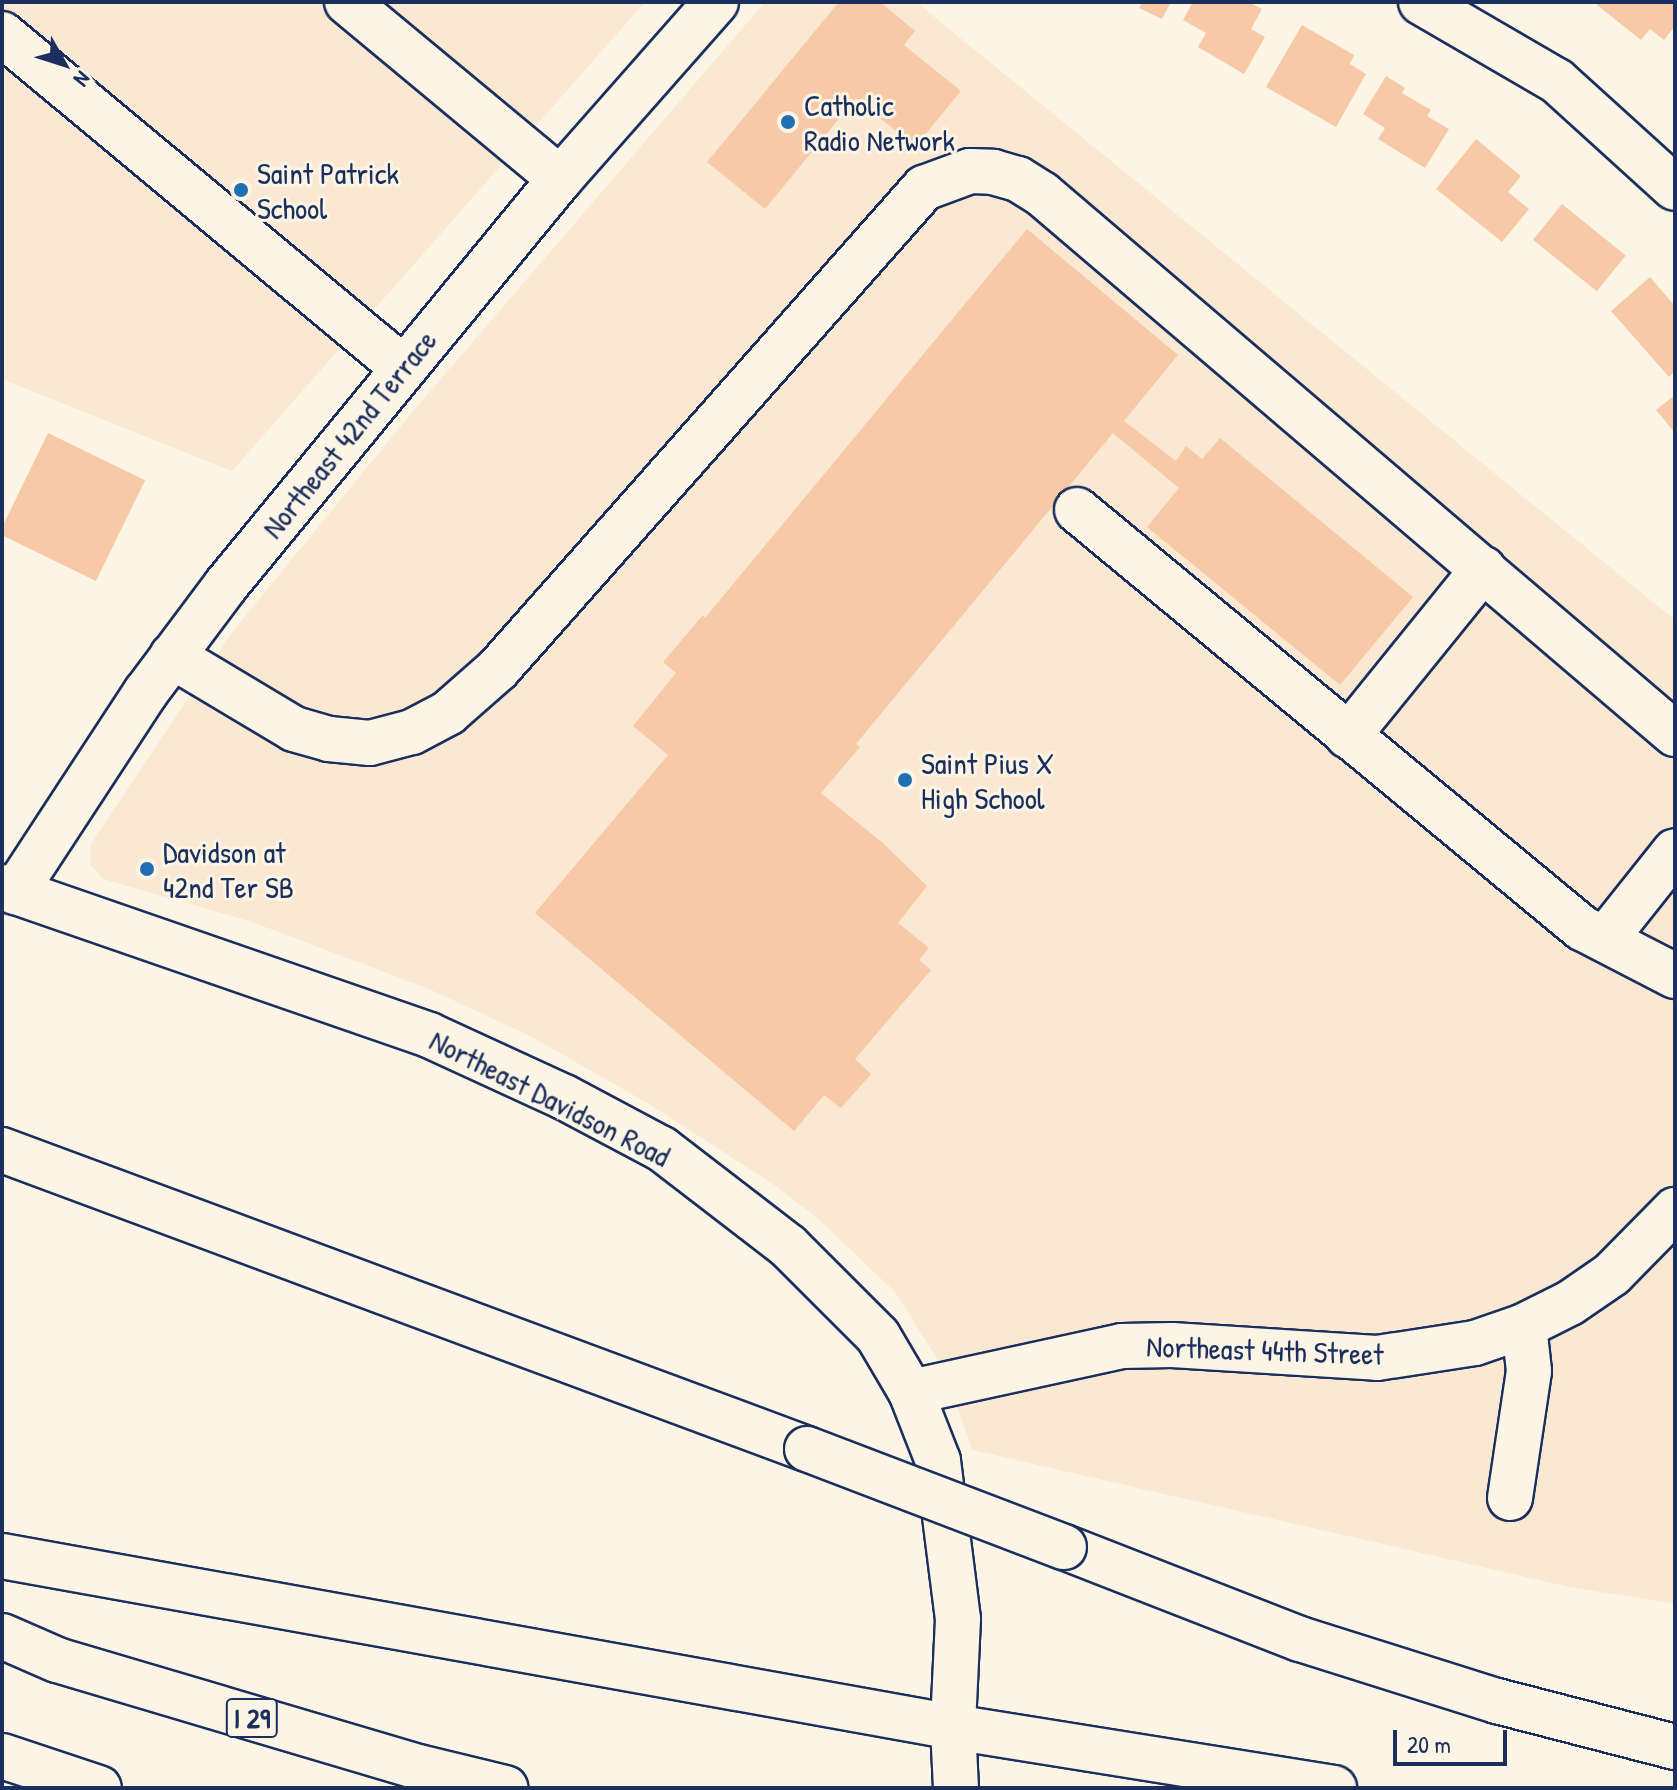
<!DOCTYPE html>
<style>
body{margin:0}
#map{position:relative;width:1677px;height:1790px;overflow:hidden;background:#fcf5e5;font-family:"Patrick Hand",sans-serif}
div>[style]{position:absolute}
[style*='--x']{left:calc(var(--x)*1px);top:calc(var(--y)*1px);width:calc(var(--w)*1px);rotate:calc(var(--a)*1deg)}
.built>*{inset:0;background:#fae8d2}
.building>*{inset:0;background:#f7c9a6;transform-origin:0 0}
.roads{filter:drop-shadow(2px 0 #1b2f5e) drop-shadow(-2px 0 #1b2f5e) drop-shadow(0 2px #1b2f5e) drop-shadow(0 -2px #1b2f5e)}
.minor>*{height:44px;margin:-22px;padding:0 22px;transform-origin:22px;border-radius:22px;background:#fcf5e5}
.highway>*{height:44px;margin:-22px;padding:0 22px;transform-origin:22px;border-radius:22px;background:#fcf5e5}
.bridges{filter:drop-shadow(2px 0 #1b2f5e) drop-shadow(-2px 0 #1b2f5e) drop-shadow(0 2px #1b2f5e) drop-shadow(0 -2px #1b2f5e)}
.highway-bridge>*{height:44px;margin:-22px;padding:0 22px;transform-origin:22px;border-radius:22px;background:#fcf5e5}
.dots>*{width:22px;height:22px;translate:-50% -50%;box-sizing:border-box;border:4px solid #fcf5e5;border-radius:50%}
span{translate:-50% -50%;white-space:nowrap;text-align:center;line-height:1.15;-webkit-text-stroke:6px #fcf5e5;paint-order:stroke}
.shield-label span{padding:2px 6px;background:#fcf5e5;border:2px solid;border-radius:6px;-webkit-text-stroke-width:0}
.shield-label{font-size:28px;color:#1b2f5e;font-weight:700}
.poi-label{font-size:30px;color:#1b2f5e}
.left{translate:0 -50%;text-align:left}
.street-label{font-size:30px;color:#1b2f5e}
.frame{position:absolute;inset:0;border:4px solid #1b2f5e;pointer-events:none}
.north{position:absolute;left:24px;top:24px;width:80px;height:80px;-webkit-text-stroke:6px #fcf5e5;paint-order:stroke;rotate:129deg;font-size:22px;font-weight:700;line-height:32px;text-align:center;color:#1b2f5e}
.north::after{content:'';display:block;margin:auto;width:28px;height:36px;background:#1b2f5e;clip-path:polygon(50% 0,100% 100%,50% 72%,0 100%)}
.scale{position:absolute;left:1393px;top:1730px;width:114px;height:36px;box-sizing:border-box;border:4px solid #1b2f5e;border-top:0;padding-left:10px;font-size:24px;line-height:28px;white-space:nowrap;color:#1b2f5e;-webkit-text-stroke:6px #fcf5e5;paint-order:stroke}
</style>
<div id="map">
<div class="built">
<div style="clip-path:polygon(2px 2px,645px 2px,232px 471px,2px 379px)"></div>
<div style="clip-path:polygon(765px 2px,916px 2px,1675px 620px,1675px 1604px,1570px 1587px,972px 1450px,945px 1371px,895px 1292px,815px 1216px,773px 1184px,649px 1104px,532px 1037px,429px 989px,252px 922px,103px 879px,90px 864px,91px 844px,233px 631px,409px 416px)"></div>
</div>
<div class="building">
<div style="clip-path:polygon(839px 2px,880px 2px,915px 31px,904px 45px,961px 91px,915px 147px,856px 98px,765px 209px,707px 162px)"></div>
<div style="clip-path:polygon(1142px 2px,1171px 2px,1162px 19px,1139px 8px)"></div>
<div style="clip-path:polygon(1193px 2px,1249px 2px,1262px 9px,1251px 29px,1265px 37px,1244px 74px,1198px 47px,1206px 33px,1183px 20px)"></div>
<div style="clip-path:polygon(1599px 2px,1675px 2px,1675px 26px,1664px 40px,1650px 29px,1641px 40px,1597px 5px)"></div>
<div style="clip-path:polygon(1302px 25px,1354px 55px,1350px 64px,1366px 74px,1336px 127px,1266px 87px)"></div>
<div style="clip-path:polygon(1386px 76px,1405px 88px,1402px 93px,1431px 110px,1427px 116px,1449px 129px,1425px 168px,1378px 139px,1385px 128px,1363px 114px)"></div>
<div style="clip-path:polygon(1476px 139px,1521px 176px,1508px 192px,1529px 209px,1502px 242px,1436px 189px)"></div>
<div style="left:1562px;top:204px;width:82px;height:46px;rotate:39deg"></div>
<div style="clip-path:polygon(1027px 229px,1178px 355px,1124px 421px,1176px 461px,1186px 446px,1202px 459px,1220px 438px,1413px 597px,1340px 685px,1147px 527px,1179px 488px,1113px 433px,856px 744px,860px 747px,821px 793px,884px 844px,927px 886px,898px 923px,929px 948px,919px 960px,931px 970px,855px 1059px,871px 1074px,841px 1108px,824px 1095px,794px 1131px,535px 913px,668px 755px,633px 726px,676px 673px,663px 662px,703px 615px,705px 618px)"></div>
<div style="clip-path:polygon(1650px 277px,1675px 306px,1675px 371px,1669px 377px,1611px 311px)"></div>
<div style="clip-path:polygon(1675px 395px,1675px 433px,1656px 410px)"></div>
<div style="left:48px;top:433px;width:108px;height:112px;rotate:26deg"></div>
</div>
<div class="roads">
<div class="minor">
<div style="--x:347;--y:2;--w:277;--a:39.7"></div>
<div style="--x:1421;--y:2;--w:157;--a:30.2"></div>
<div style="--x:1557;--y:81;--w:159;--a:42.2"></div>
<div style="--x:2;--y:34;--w:520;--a:39.78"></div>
<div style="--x:1077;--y:510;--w:656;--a:39.62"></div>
<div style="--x:1582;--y:928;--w:105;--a:27.3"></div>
<div style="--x:172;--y:656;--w:142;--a:30.9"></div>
<div style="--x:294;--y:729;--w:36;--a:16"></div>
<div style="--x:329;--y:739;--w:41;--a:5.6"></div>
<div style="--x:370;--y:743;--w:43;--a:-14.7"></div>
<div style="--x:412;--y:732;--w:41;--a:-27.8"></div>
<div style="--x:448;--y:713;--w:67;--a:-41.3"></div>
<div style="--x:498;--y:669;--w:643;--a:-48.47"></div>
<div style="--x:924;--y:188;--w:49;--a:-20.3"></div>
<div style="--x:970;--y:171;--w:23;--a:2"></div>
<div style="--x:993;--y:172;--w:26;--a:16"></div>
<div style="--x:1018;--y:179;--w:28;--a:32"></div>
<div style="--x:1042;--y:194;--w:832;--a:40.47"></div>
<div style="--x:1348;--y:736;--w:215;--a:-51"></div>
<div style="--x:2;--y:887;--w:452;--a:19.1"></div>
<div style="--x:429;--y:1035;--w:149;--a:24.7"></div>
<div style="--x:564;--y:1097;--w:111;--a:28"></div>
<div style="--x:662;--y:1149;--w:159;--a:37.6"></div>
<div style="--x:788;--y:1246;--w:127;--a:45"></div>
<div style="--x:878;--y:1336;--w:65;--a:59.5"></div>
<div style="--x:911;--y:1392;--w:74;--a:68.6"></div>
<div style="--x:938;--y:1461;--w:159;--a:82.8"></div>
<div style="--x:958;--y:1619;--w:108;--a:92.7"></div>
<div style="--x:953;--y:1727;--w:61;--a:87.2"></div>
<div style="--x:15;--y:892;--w:239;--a:-56.8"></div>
<div style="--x:146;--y:692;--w:134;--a:-53.2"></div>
<div style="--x:226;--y:585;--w:526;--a:-50.56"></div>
<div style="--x:560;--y:179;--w:236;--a:-48.6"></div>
<div style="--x:1605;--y:939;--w:112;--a:-51.5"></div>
<div style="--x:911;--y:1392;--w:216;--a:-12.3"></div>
<div style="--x:1122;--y:1346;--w:50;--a:-1.1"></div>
<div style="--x:1172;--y:1345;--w:205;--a:3.6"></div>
<div style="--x:1377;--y:1358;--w:99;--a:-8.7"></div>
<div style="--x:1475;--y:1343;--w:52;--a:-19.1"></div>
<div style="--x:1524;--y:1326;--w:51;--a:-26.6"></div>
<div style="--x:1570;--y:1303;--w:51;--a:-34.6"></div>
<div style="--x:1612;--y:1274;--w:90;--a:-45.5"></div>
<div style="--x:1510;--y:1498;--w:128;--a:-81.5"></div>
<div style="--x:1529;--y:1371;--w:45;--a:-96.3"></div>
</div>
<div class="highway">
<div style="--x:2;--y:1150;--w:859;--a:20.38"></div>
<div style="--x:1064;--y:1547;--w:253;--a:21.3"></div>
<div style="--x:1300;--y:1639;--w:207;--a:17.5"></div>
<div style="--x:1497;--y:1701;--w:184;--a:14.5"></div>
<div style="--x:2;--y:1556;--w:966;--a:10.19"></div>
<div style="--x:953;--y:1727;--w:386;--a:9.1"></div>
<div style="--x:2;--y:1636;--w:60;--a:23.6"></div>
<div style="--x:57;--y:1660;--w:377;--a:16.5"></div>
<div style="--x:419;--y:1767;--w:89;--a:13.7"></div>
<div style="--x:2;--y:1756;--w:102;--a:18.3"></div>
</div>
</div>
<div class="bridges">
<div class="highway-bridge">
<div style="--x:807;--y:1449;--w:275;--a:20.9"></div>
</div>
</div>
<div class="dots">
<div style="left:788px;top:122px;background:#1f6fb2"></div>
<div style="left:241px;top:190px;background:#1f6fb2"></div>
<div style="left:905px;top:780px;background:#1f6fb2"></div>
<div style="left:147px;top:869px;background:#1f6fb2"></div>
</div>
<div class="shield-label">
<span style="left:252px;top:1718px">I 29</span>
</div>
<div class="poi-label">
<span class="left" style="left:804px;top:122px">Catholic<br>Radio Network</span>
<span class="left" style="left:257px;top:190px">Saint Patrick<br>School</span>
<span class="left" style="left:921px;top:780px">Saint Pius X<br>High School</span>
<span class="left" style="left:163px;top:869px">Davidson at<br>42nd Ter SB</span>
</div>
<div class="street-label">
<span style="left:349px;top:434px;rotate:-51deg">Northeast 42nd Terrace</span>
<span style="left:550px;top:1098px;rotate:27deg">Northeast Davidson Road</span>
<span style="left:1265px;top:1350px;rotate:2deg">Northeast 44th Street</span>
</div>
<div class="frame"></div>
<div class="north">N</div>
<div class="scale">20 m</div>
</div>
